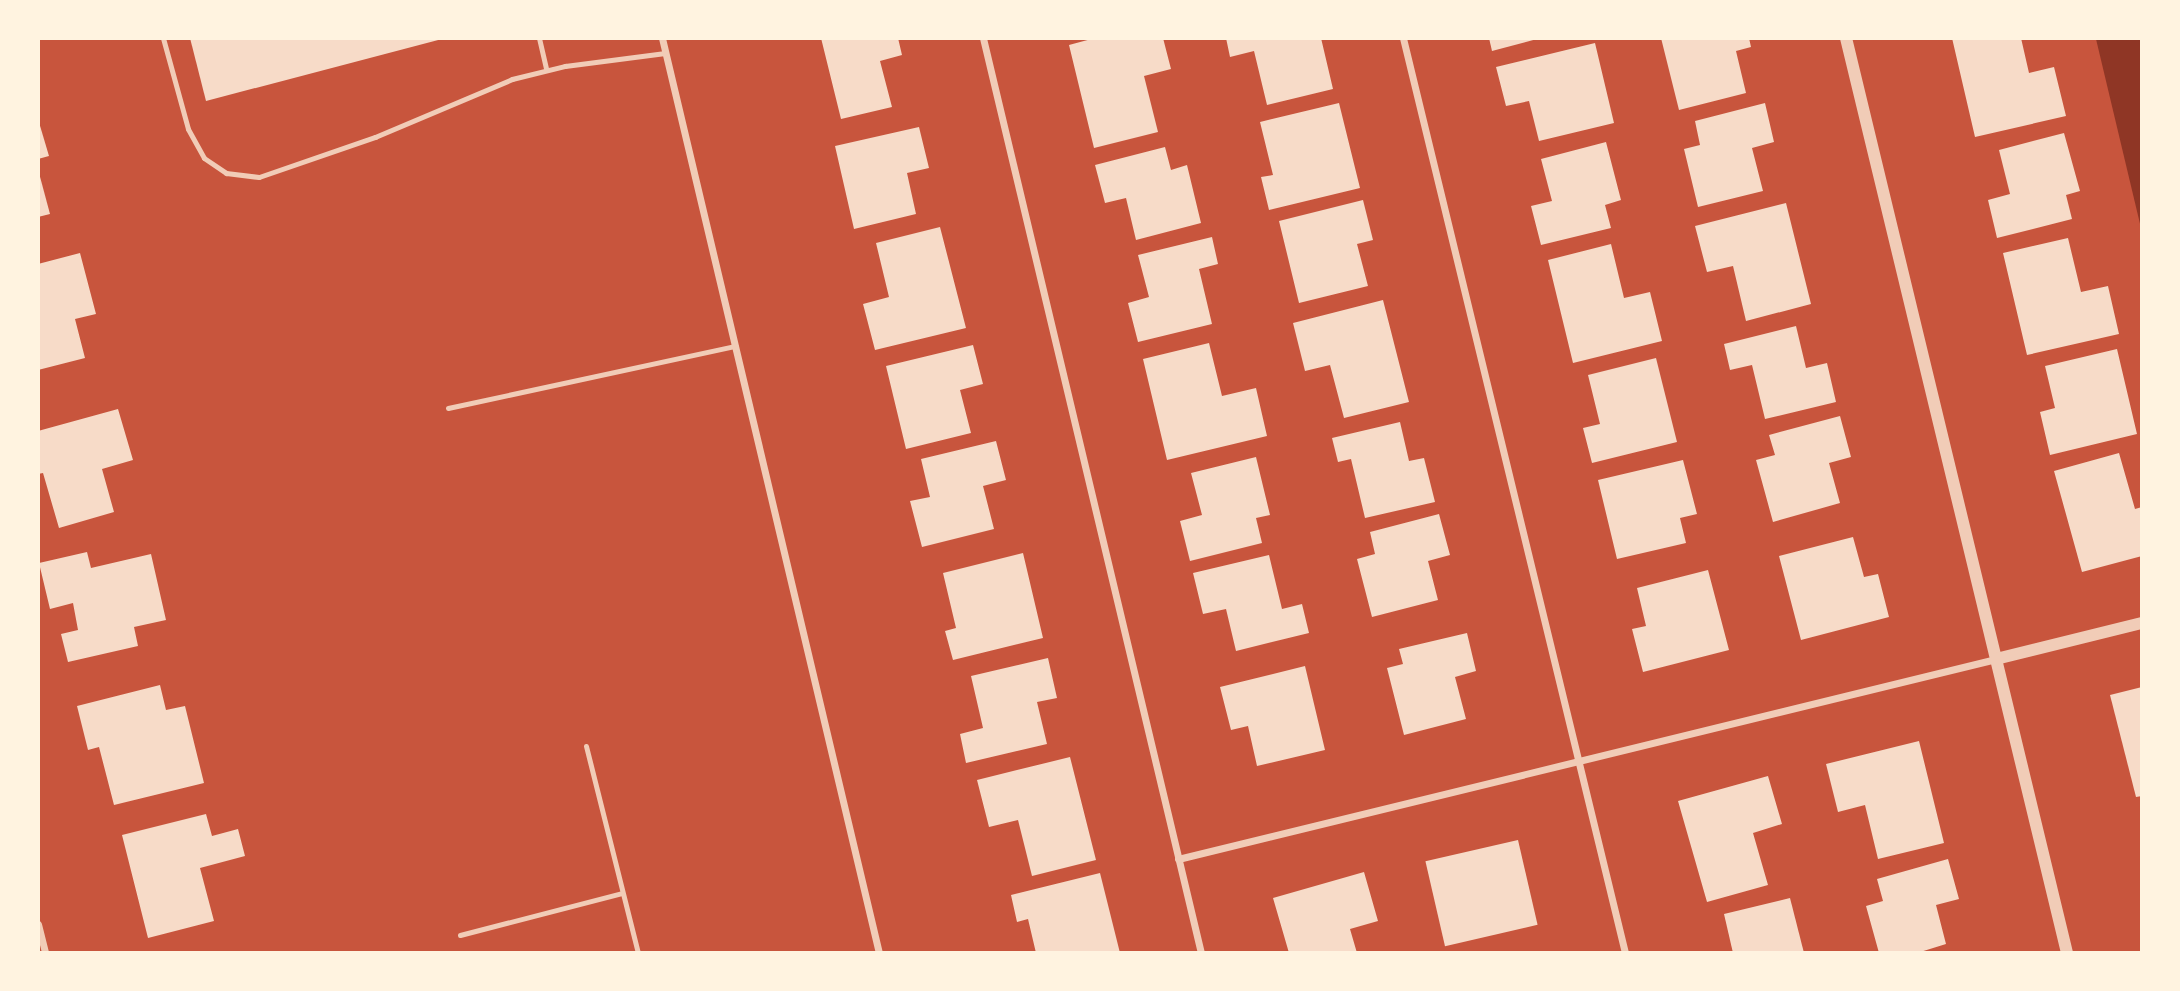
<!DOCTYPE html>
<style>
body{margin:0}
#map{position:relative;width:2180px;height:991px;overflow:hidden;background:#c8553d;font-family:Roboto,sans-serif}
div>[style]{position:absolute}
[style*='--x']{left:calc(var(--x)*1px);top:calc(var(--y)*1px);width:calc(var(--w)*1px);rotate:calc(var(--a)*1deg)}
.water>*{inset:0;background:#8f3625}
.building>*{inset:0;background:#f7dbc8;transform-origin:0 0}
.service>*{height:5px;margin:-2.5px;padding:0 2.5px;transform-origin:2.5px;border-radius:2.5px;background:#f1ccb7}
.minor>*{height:7px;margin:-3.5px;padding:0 3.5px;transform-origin:3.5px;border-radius:3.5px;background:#f1ccb7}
.tertiary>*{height:12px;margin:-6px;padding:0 6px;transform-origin:6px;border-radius:6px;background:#f1ccb7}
span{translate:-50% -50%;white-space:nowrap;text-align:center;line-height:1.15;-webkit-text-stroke:5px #fff3e0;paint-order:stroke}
.frame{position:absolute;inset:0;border:40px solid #fff3e0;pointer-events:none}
</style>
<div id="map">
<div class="water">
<div style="clip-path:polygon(2096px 39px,2141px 39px,2141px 228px)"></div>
</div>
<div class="building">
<div style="clip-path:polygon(190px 38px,442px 38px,442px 39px,206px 101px)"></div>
<div style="clip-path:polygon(821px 38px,898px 38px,902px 55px,880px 61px,892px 107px,841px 119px)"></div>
<div style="clip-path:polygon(1095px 38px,1163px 38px,1171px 69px,1144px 76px,1158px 132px,1094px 148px,1069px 45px)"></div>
<div style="clip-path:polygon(1226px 38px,1321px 38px,1333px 89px,1267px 105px,1254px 51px,1230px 57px)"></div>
<div style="clip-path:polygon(1489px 38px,1537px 38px,1537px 39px,1492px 51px)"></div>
<div style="clip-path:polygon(1661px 38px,1749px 38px,1751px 47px,1736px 51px,1746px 93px,1679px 110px)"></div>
<div style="clip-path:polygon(1952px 38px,2021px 38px,2029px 73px,2054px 67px,2066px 116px,1975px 137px)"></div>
<div style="clip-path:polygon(1595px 43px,1614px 123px,1539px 141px,1529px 101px,1506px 106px,1496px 67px)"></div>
<div style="clip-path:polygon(1339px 103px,1360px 188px,1269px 210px,1261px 177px,1273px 175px,1260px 122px)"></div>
<div style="clip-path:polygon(1765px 103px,1774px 142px,1752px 148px,1763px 191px,1698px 207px,1684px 149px,1700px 145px,1695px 121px)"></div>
<div style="clip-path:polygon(38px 119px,49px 156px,38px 159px)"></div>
<div style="clip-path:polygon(919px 127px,929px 168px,907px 173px,916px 214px,854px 229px,835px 146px)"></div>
<div style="clip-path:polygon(2064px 133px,2080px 191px,2066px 195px,2072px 219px,1997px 238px,1988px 200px,2010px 194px,1999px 150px)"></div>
<div style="clip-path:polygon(1606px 142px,1621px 200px,1605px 205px,1611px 228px,1541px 245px,1531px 206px,1552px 201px,1541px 159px)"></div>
<div style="clip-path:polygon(1165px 147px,1171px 170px,1187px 165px,1201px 223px,1136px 240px,1126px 198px,1105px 203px,1095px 165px)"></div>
<div style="clip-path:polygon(39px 173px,50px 214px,38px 217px,38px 174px)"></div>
<div style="clip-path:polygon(1363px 200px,1373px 240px,1357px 244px,1368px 286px,1299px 303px,1279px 221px)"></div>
<div style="clip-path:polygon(1786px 203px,1811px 304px,1746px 321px,1733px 266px,1707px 272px,1695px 226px)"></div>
<div style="clip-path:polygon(940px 227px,966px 328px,875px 350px,863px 304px,889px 297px,876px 243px)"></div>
<div style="clip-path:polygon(1212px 237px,1218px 264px,1199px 269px,1212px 324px,1138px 342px,1128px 303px,1149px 297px,1138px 255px)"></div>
<div style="clip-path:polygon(2068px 238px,2081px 292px,2108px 286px,2119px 334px,2027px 355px,2003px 253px)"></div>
<div style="clip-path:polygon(1611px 244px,1624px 298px,1650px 292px,1662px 341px,1573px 363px,1548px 260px)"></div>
<div style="clip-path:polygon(80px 253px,96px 314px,75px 319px,85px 358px,38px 370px,38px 264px)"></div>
<div style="clip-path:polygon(1383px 300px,1409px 402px,1344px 418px,1330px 365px,1305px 371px,1293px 323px)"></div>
<div style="clip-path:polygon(1796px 326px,1806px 368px,1827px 363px,1836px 402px,1765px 419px,1752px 365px,1730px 370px,1724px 344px)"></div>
<div style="clip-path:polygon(1209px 343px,1222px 396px,1256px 388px,1267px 436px,1167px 460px,1143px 359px)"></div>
<div style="clip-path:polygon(973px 345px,983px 384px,960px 390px,971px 433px,906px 449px,886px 366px)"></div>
<div style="clip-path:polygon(2117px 349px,2137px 434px,2050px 455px,2040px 412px,2055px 408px,2045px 366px)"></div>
<div style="clip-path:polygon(1656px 358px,1677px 442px,1592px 463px,1583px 428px,1600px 424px,1588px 375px)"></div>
<div style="clip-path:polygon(118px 409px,133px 460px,102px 469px,114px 512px,59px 528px,43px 473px,38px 474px,38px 431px)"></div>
<div style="clip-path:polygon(1840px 416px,1851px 457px,1829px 463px,1840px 503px,1773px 522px,1756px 460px,1775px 455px,1769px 435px)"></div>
<div style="clip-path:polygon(1400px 422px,1409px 461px,1424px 458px,1435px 502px,1365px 518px,1351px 459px,1338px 462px,1332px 438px)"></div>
<div style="clip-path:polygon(996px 441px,1006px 480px,983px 486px,994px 529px,922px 547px,910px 501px,930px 497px,921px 459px)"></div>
<div style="clip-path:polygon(2119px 453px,2135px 509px,2142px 507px,2142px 556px,2082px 572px,2054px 471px)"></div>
<div style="clip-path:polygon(1256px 457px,1270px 515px,1256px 518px,1262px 543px,1190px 561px,1180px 521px,1202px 515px,1191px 473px)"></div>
<div style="clip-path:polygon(1683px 460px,1697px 514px,1680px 518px,1686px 543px,1617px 559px,1598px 480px)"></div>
<div style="clip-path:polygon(1439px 514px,1450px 555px,1428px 561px,1438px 600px,1372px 617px,1357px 559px,1375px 554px,1370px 532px)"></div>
<div style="clip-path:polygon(1853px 537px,1864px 577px,1878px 574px,1889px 617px,1801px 640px,1779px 556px)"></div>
<div style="clip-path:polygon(87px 552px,91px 568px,151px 554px,166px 620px,134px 627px,138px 646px,68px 662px,61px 634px,78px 630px,73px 603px,50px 609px,39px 563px)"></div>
<div style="clip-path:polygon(1023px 553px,1043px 638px,953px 660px,945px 631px,956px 628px,943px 573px)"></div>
<div style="clip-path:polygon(1269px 555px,1282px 609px,1302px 604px,1309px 633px,1236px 651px,1226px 609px,1203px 614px,1193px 573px)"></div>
<div style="clip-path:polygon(1708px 570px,1729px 650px,1643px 672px,1632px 629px,1646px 626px,1637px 588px)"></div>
<div style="clip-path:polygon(1467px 633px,1476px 671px,1455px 677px,1466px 719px,1404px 735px,1387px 668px,1403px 664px,1399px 649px)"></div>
<div style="clip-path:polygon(1048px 658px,1057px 698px,1037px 702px,1047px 744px,966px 763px,960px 734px,983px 728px,971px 676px)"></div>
<div style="clip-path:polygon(1305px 666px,1325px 750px,1257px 766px,1248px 726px,1231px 730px,1220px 687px)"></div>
<div style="clip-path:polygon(160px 685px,166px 710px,185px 706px,204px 783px,114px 805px,99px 747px,88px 750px,77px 706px)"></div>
<div style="clip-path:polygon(2142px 687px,2142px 796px,2136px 797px,2110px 695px)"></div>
<div style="clip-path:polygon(1919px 741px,1944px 843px,1878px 859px,1865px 805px,1838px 812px,1826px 764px)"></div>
<div style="clip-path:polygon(1070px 757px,1096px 860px,1032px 876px,1018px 820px,989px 827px,977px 780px)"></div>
<div style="clip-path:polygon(1768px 776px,1782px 824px,1753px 833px,1768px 885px,1707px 902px,1678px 801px)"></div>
<div style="clip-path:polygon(206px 814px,212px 836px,238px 829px,245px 856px,200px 868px,214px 921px,148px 938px,122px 835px)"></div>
<div style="left:1518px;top:840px;width:87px;height:95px;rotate:77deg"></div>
<div style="clip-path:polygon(1948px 859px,1959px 899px,1936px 905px,1946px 944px,1917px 953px,1879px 953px,1866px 906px,1883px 901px,1877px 879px)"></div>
<div style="clip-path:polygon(1364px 872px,1378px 921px,1350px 929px,1357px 953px,1289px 953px,1273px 898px)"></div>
<div style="clip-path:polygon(1100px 873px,1120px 953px,1036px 953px,1028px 919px,1017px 922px,1011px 895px)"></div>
<div style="clip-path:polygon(1790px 898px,1804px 953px,1733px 953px,1724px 914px)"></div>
</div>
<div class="service">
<div style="--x:163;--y:38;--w:94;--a:74.6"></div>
<div style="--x:188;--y:129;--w:33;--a:61"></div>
<div style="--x:204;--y:158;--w:27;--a:34"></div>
<div style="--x:226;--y:173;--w:33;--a:7"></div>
<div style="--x:259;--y:177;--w:123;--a:-19"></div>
<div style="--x:375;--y:137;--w:149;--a:-22.9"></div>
<div style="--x:512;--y:79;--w:55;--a:-13.8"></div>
<div style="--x:565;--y:66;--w:101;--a:-7.4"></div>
<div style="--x:539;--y:38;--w:32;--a:77"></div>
<div style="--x:448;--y:408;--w:294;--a:-12.2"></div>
<div style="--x:586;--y:746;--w:213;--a:75.9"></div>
<div style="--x:460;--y:935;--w:167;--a:-14.5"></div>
</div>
<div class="minor">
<div style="--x:662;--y:38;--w:940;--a:76.66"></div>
<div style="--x:983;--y:38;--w:941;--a:76.6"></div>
<div style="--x:1403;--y:38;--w:942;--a:76.36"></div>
<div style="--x:1178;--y:859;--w:842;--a:-13.74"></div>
<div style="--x:38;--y:924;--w:30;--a:76"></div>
</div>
<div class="tertiary">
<div style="--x:1846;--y:38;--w:941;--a:76.42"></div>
<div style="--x:1996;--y:659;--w:150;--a:-13.9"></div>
</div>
<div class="frame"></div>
</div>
